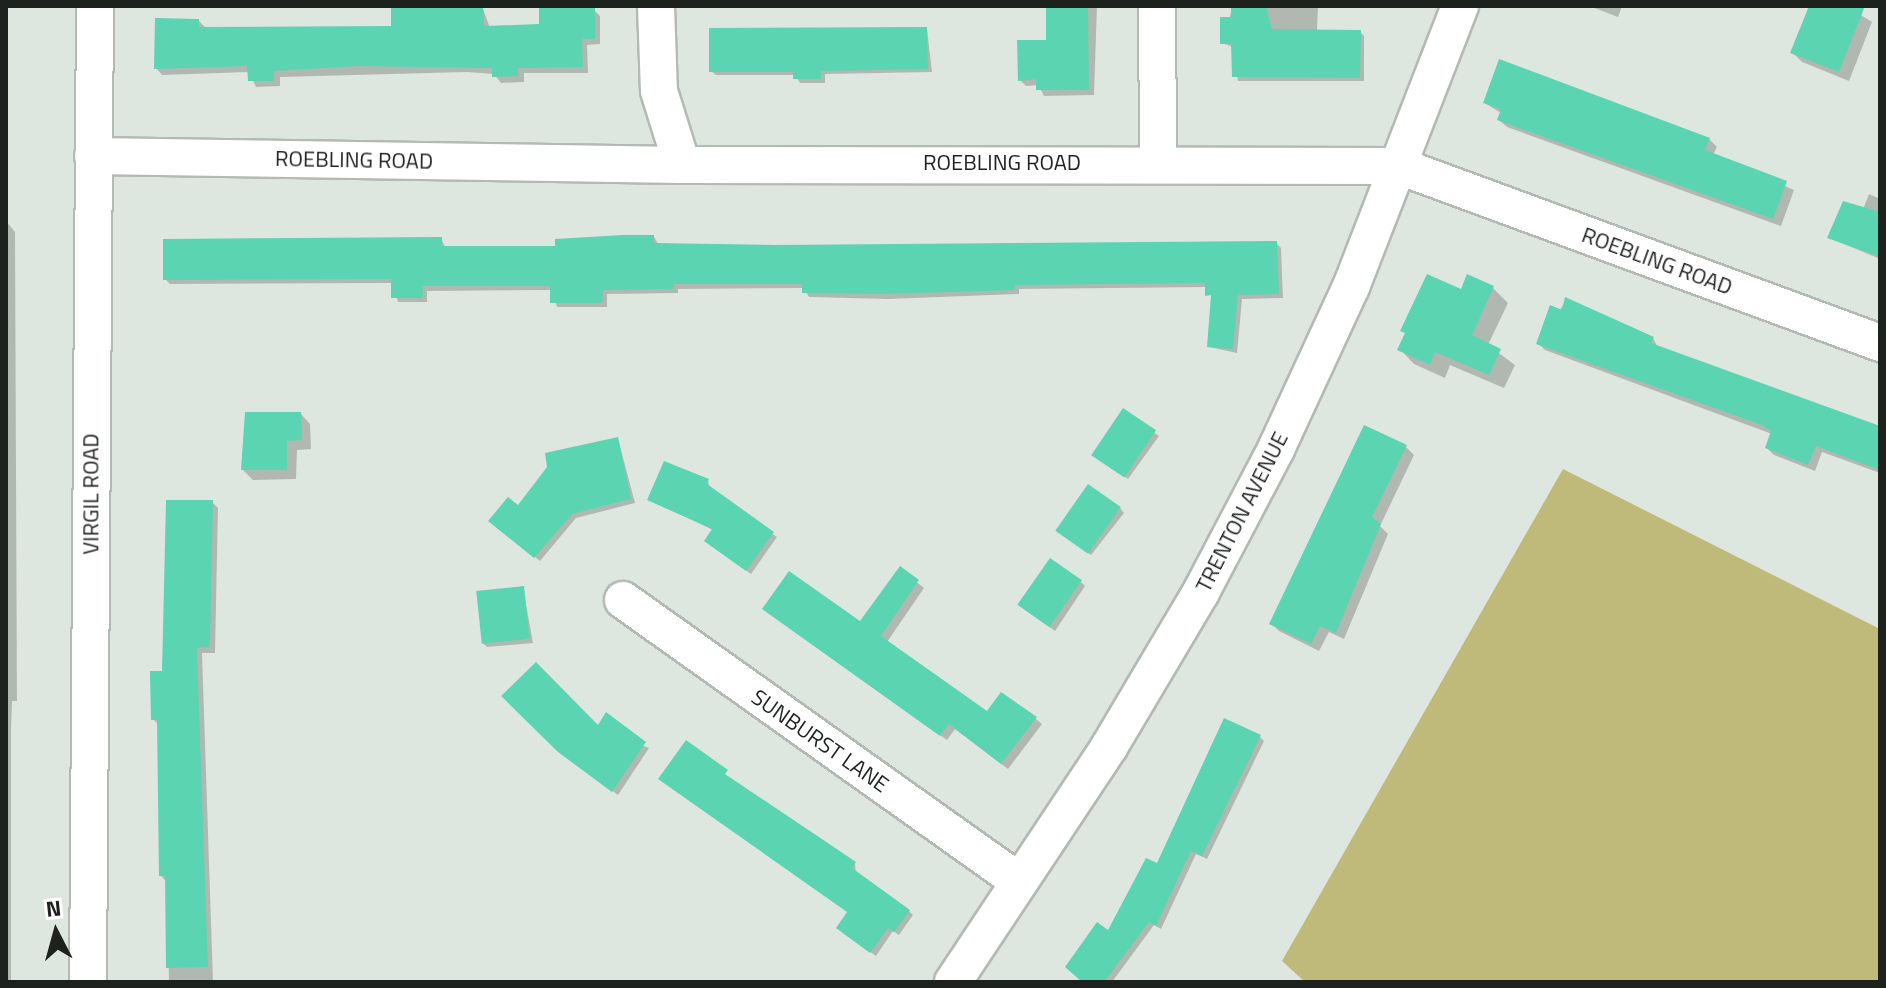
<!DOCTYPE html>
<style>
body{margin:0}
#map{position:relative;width:1886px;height:988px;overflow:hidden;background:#dee7df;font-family:"Titillium Web",sans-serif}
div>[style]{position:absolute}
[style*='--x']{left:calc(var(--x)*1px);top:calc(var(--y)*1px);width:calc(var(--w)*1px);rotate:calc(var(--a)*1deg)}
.green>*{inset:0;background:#c0ba7a}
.shadow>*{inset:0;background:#0003}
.building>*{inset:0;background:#5bd4b2;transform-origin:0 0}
.roads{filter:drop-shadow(2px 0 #b2bab3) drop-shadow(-2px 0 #b2bab3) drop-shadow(0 2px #b2bab3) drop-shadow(0 -2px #b2bab3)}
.minor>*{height:36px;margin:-18px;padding:0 18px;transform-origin:18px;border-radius:18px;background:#fff}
span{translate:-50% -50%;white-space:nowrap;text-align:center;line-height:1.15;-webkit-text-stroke:6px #fff;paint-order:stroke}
.street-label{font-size:22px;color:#1e221f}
.frame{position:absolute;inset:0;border:8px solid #1e221f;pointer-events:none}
.north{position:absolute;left:16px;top:892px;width:80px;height:80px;-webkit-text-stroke:6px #fff;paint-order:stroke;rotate:354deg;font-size:22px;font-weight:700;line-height:32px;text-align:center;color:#1e221f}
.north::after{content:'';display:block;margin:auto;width:28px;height:36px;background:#1e221f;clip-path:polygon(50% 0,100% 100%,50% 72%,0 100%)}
</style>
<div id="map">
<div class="green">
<div style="clip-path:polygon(1563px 469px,1880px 629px,1880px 982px,1305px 982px,1282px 961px)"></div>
</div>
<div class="shadow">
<div style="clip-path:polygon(1048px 6px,1097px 6px,1094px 95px,1044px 96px,1038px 85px,1026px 86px,1020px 80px,1048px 42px)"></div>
<div style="clip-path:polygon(1233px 6px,1318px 6px,1317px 31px,1360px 32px,1364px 36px,1364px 81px,1238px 81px,1233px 47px,1222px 43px)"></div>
<div style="clip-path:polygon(1589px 6px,1622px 6px,1618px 17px)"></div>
<div style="clip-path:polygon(1811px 6px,1846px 6px,1872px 22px,1849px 81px,1802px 62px,1792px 52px)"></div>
<div style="clip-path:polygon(483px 9px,490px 28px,541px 26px,594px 10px,600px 16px,600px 44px,587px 45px,588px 73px,524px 73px,524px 82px,501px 83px,494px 74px,467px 72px,280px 77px,280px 86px,256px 87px,249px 72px,162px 75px,156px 68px,199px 21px,205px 27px,393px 28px)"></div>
<div style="clip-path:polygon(927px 29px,932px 72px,825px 74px,825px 83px,800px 83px,795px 75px,716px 75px,711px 71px)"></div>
<div style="clip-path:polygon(1485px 103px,1709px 139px,1717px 147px,1713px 155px,1794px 190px,1781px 226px,1507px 127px,1499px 120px,1501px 113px)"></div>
<div style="clip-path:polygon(1869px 194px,1880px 199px,1880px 259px,1830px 238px,1863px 209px)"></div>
<div style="clip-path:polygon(6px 221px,15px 232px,17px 701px,12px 701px,11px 729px,11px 982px,6px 982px)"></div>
<div style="clip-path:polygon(654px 237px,659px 245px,774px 247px,1276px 243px,1281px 248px,1283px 298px,1242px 299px,1237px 353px,1209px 347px,1213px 300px,1207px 287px,1019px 289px,1019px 294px,888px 299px,809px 297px,804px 288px,678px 289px,678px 293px,607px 294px,607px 307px,557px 307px,552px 290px,427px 291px,427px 302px,398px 302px,393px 283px,170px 284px,165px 279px,441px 239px,446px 248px,557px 248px)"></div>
<div style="clip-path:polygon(1493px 288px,1508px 303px,1488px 345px,1515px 365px,1504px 388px,1450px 365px,1445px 378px,1414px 364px,1400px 349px,1462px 292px)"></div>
<div style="clip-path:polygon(1567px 299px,1653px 338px,1658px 348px,1880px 429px,1880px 473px,1822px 452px,1815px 471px,1774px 455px,1767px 448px,1772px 434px,1545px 350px,1538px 343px)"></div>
<div style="clip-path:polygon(1123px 411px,1159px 436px,1128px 479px,1098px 459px)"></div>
<div style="clip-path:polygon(301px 414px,310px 424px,311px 449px,297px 450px,296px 479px,253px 480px,243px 470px)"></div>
<div style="clip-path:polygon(618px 439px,635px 503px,576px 518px,540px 561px,495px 525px)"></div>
<div style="clip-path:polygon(1406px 447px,1414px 455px,1380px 526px,1388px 534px,1344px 639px,1329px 632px,1319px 651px,1279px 631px,1271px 623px)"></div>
<div style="clip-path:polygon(708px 481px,710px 489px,777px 537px,751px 574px,710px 545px,713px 530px,650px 499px)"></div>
<div style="clip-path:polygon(212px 502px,218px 508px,215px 653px,202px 653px,213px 982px,169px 982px,167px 882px,161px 876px,160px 726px,153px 719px)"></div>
<div style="clip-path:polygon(1120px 508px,1124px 513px,1091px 555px,1061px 534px)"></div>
<div style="clip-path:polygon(900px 569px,924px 588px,887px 642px,987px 714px,1036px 719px,1042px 724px,1008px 769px,955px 729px,947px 740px,771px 615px,860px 623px)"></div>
<div style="clip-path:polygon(1081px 582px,1085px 586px,1055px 631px,1024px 609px)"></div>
<div style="clip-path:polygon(523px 588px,533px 643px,487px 647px,483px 643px)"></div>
<div style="clip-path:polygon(598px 728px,649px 748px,618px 795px,565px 756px)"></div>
<div style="clip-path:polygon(1260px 737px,1264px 741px,1207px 859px,1196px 854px,1161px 929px,1154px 925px,1112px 982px,1084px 982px,1109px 933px)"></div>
<div style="clip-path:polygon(687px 743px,729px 779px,855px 864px,856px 873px,909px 911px,913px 915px,899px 935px,893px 931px,876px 956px,843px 933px,849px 913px)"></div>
</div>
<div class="building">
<div style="clip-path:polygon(1046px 6px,1088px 6px,1089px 90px,1036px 90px,1036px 79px,1018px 81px,1017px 40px,1046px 40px)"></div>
<div style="clip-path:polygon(1231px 6px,1266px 6px,1272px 29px,1361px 30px,1360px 78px,1232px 77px,1231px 44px,1220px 44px,1220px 17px,1231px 17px)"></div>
<div style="clip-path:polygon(1809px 6px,1865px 6px,1839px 72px,1790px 53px)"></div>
<div style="clip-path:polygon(483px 7px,484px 26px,539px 24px,539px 8px,595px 8px,595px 39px,582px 39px,583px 67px,518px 68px,518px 76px,492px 77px,492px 68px,358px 66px,274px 71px,274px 81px,248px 81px,247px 66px,154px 69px,155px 18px,199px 19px,199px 27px,391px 26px,391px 8px)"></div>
<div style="clip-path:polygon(927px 27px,928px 69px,821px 71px,821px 79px,793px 79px,793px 72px,709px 72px,709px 28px)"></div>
<div style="clip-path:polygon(1499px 59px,1710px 138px,1705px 150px,1787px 181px,1773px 219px,1497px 120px,1501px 109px,1483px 103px)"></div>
<div style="clip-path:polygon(1843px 201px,1880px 212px,1880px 257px,1827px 238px)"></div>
<div style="clip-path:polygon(623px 235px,654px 235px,654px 243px,774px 245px,1277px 241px,1279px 294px,1238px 295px,1233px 349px,1207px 347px,1211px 295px,1205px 296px,1205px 283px,1015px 285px,1015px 290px,882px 294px,802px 293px,802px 284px,674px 284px,674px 289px,603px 290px,602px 303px,550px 303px,550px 286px,423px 286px,423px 298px,391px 298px,391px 279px,163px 280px,163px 239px,442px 237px,442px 246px,555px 246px,555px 239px)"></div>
<div style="clip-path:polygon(1427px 274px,1461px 289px,1467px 274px,1494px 286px,1472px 335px,1501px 349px,1489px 375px,1435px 352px,1430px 365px,1397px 350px,1405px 333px,1400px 331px)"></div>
<div style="clip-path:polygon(1565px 297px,1654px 337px,1651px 343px,1880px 426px,1880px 470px,1816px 446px,1808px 465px,1765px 448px,1771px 431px,1762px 425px,1536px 344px,1550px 305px,1562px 310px)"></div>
<div style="left:1123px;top:408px;width:40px;height:57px;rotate:34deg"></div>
<div style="clip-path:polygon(245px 412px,301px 412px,302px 440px,287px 441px,287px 470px,241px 470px)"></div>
<div style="clip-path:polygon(1364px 425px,1407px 445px,1372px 517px,1381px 524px,1336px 633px,1320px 626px,1311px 644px,1269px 624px)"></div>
<div style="clip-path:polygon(618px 437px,631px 499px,572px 514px,534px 558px,488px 521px,508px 497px,518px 505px,547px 467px,545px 453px)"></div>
<div style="clip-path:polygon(664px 461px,709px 479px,707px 484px,774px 532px,746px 571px,704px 541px,712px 529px,647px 500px)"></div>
<div style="left:1088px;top:484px;width:40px;height:57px;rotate:35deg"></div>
<div style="clip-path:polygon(166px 500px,213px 500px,210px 647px,197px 648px,208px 967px,166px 968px,165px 876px,159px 876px,157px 720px,151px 720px,150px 675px,150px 671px,162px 671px)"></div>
<div style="left:1050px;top:558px;width:39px;height:57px;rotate:35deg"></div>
<div style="clip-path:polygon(900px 566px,919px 580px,881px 636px,987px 711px,1001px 692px,1037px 717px,1001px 764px,949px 724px,940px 736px,762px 609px,789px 571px,860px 621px)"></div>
<div style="left:524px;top:586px;width:53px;height:48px;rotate:84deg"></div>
<div style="clip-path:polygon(536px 662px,598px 725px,606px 712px,646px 742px,612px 792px,558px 752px,501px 696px)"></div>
<div style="clip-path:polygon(1224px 718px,1261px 735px,1202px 856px,1191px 851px,1156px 926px,1149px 922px,1104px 982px,1082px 982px,1065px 967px,1097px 922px,1108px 930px,1146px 858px,1157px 863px)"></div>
<div style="clip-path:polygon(686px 740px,728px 770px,725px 774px,856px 862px,852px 868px,910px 910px,894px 932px,888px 928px,870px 953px,836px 928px,847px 912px,658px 779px)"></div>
</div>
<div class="roads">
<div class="minor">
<div style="--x:656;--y:6;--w:85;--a:88"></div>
<div style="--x:659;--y:91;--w:77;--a:72.7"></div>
<div style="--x:1157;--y:6;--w:156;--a:89.6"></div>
<div style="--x:93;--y:156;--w:589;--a:0.88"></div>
<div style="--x:682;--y:165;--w:717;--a:0.08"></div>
<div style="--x:1399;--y:166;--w:513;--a:20.2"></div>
<div style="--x:623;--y:600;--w:485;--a:35.4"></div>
<div style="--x:88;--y:982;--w:976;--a:-89.59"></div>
<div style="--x:953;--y:982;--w:282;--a:-56.4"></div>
<div style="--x:1109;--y:747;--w:180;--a:-59.3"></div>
<div style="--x:1201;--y:592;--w:161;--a:-62.3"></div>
<div style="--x:1276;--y:449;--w:179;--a:-65.2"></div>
<div style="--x:1351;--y:287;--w:301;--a:-68.8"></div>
</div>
</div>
<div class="street-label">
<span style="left:354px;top:160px;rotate:1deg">ROEBLING ROAD</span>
<span style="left:1002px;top:163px">ROEBLING ROAD</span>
<span style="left:1657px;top:261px;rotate:20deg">ROEBLING ROAD</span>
<span style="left:91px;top:494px;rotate:-90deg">VIRGIL ROAD</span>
<span style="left:1242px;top:512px;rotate:-63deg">TRENTON AVENUE</span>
<span style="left:820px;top:741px;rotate:35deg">SUNBURST LANE</span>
</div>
<div class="frame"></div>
<div class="north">N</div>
</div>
